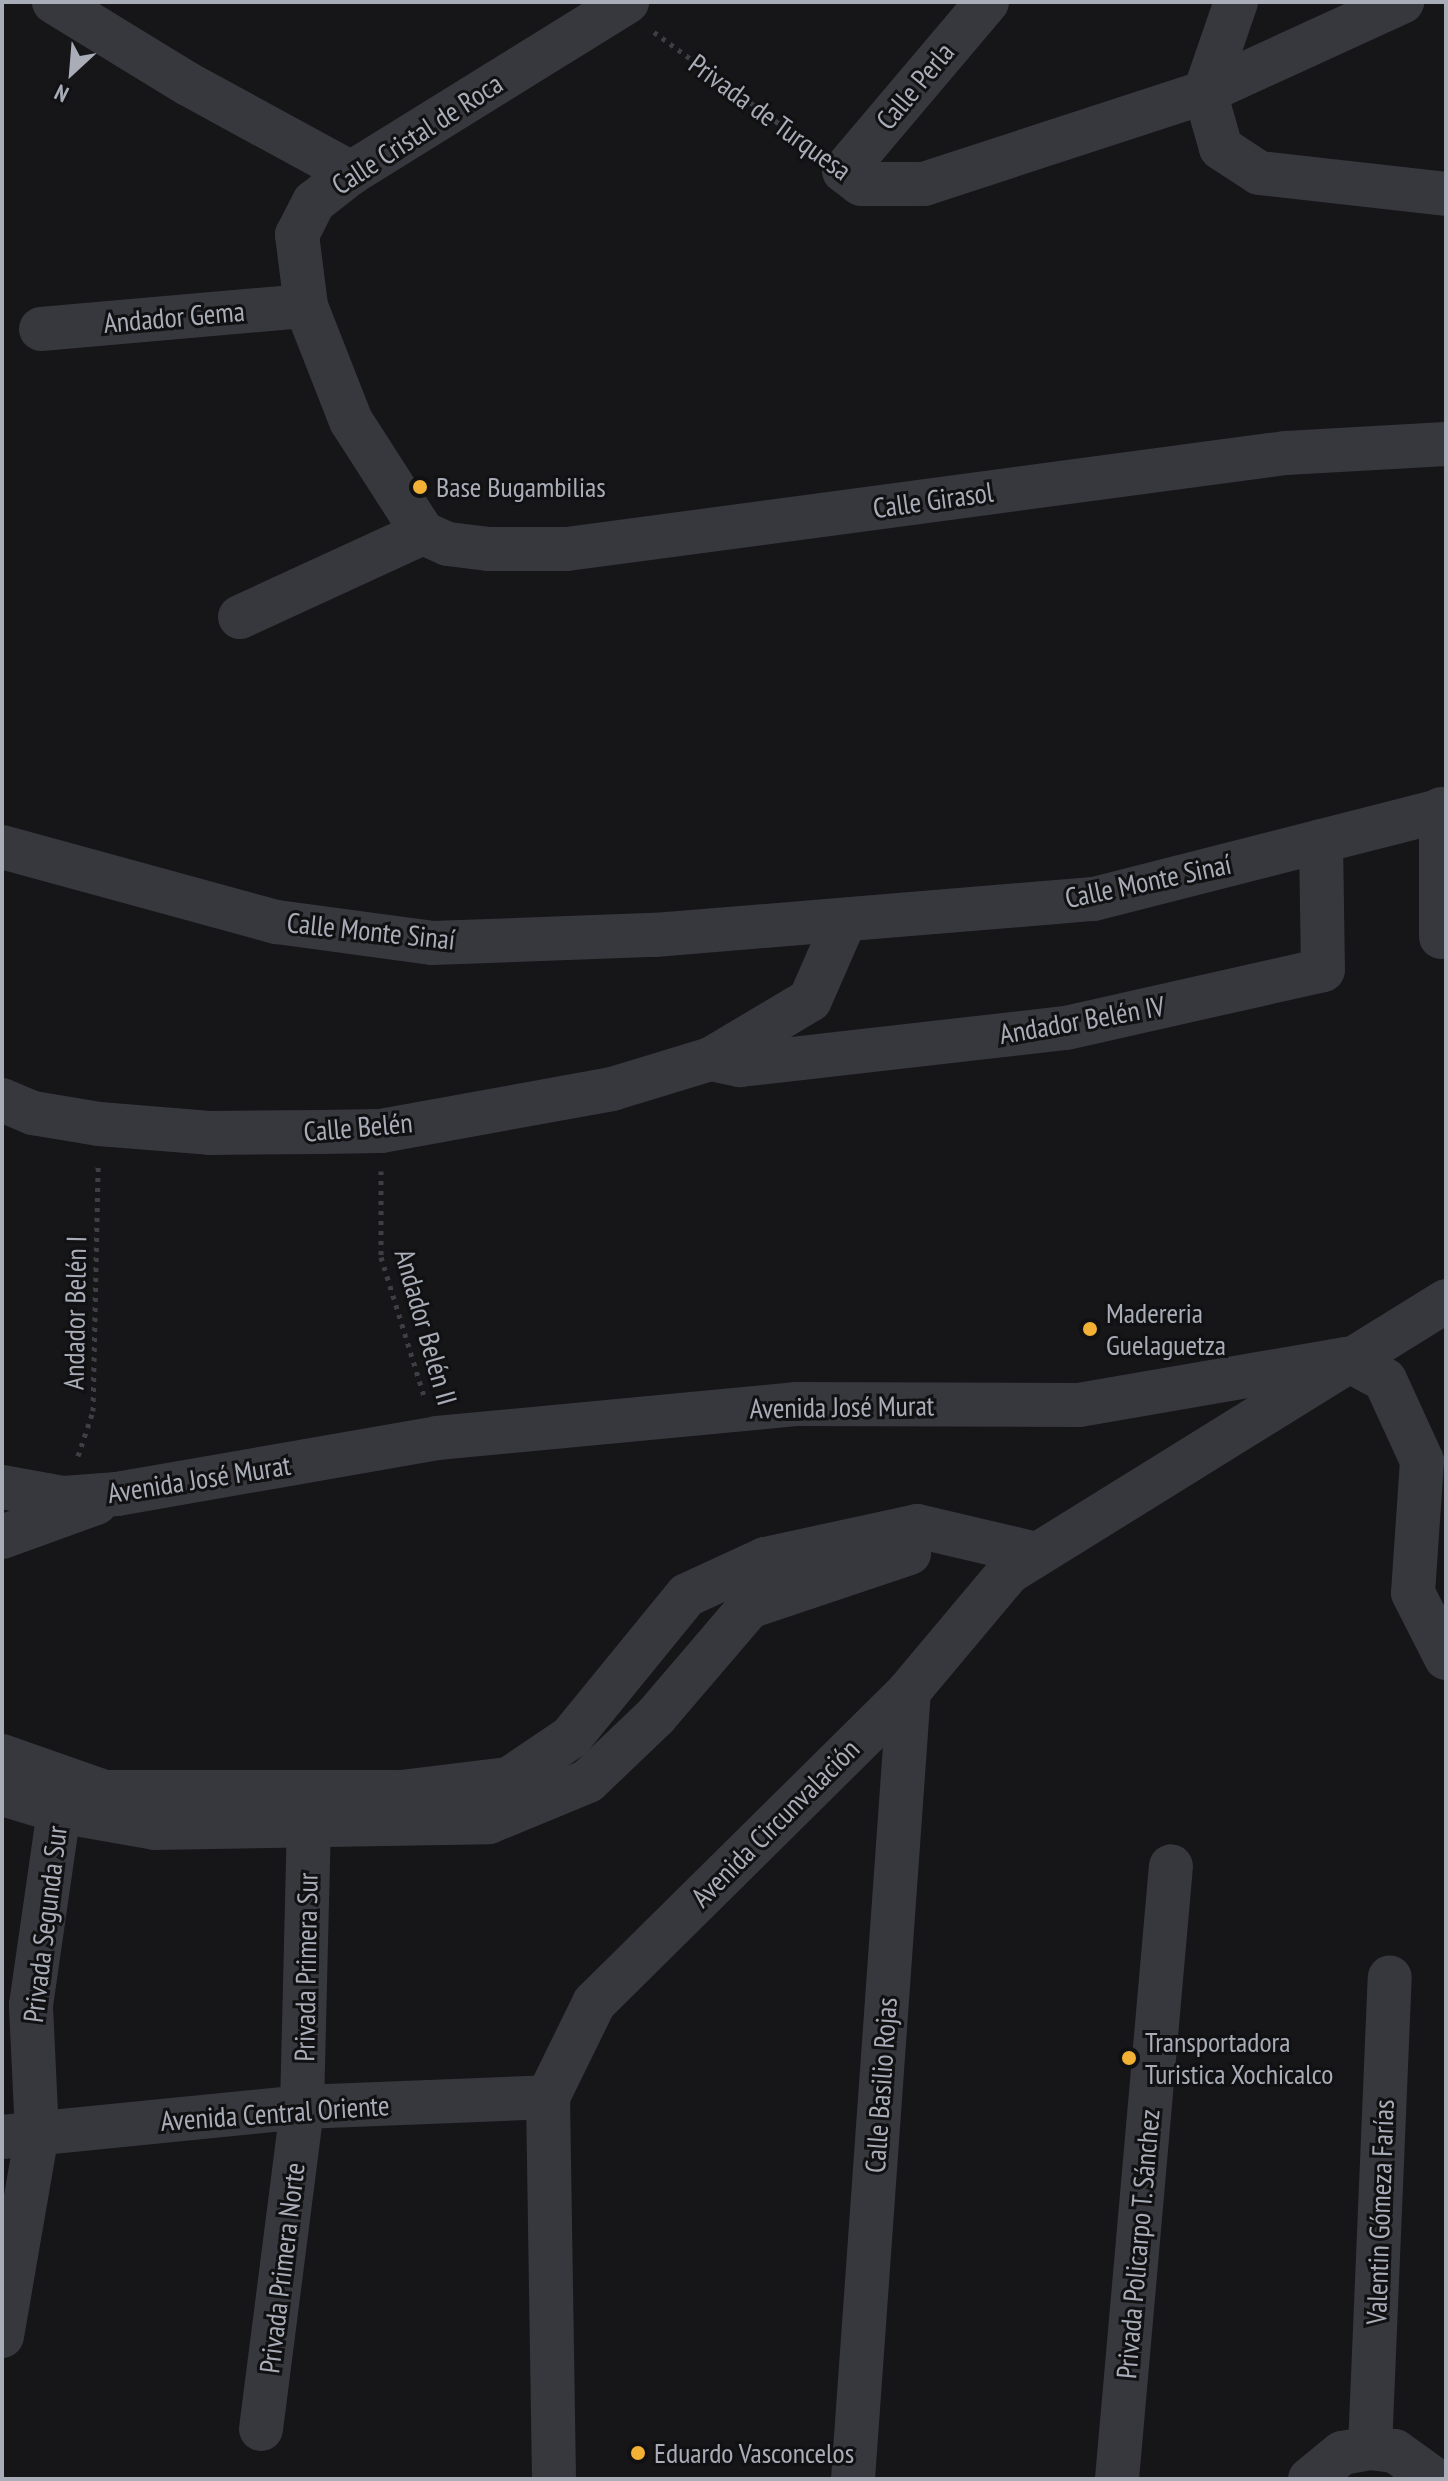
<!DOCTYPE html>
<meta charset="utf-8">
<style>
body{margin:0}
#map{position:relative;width:1448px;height:2481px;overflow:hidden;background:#161618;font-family:"PT Sans Narrow",sans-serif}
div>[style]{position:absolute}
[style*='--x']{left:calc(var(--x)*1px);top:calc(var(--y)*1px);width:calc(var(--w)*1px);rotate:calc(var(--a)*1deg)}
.path>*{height:5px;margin-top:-2.5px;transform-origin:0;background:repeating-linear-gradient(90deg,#3d3f44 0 4px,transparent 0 10px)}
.minor>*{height:44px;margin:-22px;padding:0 22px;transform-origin:22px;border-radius:22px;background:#37383d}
.dots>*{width:22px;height:22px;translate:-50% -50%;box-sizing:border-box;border:4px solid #111113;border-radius:50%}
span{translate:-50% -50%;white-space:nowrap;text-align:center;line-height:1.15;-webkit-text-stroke:6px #111113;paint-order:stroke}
.street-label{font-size:28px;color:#a8adb8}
.poi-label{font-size:28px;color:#a8adb8}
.left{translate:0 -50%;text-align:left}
.frame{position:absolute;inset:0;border:4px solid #a8adb8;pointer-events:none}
.north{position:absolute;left:32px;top:32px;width:80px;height:80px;-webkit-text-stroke:6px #111113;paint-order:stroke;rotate:206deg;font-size:22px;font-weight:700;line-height:32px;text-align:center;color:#a8adb8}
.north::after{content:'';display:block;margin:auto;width:28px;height:36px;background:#a8adb8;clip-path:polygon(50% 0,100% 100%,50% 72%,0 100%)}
</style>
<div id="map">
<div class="path">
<div style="--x:654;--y:32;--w:193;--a:36.2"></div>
<div style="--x:381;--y:1171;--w:86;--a:90"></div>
<div style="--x:381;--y:1257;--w:149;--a:72.8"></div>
<div style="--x:78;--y:1456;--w:47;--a:-71.6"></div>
<div style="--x:93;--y:1411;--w:247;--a:-88.8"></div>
</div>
<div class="minor">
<div style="--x:54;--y:2;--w:157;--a:31.5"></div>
<div style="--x:188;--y:84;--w:186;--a:28.6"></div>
<div style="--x:987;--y:2;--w:221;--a:130.2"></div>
<div style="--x:844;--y:171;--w:21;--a:37"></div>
<div style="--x:861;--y:184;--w:63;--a:0"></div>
<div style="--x:924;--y:184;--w:296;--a:-18.1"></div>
<div style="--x:1205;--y:92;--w:217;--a:-24.6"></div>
<div style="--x:1205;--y:92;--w:58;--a:74.1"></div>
<div style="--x:1221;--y:148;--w:45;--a:33.3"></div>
<div style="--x:1259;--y:173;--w:188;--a:6.4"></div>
<div style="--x:1205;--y:92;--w:95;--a:-71"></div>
<div style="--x:41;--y:329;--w:266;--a:-5"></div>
<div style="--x:423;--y:533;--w:27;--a:24"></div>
<div style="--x:448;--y:544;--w:40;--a:7.1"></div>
<div style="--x:488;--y:549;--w:79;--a:0"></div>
<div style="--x:567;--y:549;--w:725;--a:-7.61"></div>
<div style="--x:1286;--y:453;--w:160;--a:-3.2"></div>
<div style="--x:423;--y:533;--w:133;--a:-122.7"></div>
<div style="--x:351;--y:421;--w:123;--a:-111.4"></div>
<div style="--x:306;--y:306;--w:72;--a:-97.2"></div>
<div style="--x:297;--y:235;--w:37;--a:-63"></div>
<div style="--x:314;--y:202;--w:47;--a:-38.1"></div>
<div style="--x:351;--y:173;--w:325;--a:-31.8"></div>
<div style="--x:240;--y:617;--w:201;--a:-24.7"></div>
<div style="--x:2;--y:847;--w:285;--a:15.3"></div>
<div style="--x:277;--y:922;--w:156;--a:7.7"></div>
<div style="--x:432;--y:943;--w:223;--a:-2.1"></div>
<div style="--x:655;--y:935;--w:440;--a:-4.7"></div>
<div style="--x:1094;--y:899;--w:363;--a:-14.3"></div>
<div style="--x:1441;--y:937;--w:128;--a:-90"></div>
<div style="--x:711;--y:1059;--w:30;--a:12"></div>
<div style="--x:740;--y:1065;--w:328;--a:-6.5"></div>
<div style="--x:1066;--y:1028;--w:263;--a:-12.7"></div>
<div style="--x:1323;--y:970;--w:129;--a:-90.9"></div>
<div style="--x:2;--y:1100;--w:34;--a:23"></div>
<div style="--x:33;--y:1113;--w:67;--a:9.5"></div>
<div style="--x:99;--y:1124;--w:111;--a:4.6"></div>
<div style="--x:210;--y:1133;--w:110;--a:-0.5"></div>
<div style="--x:320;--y:1132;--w:61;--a:-0.9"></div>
<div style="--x:381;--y:1131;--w:235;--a:-10.3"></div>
<div style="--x:612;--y:1089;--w:103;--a:-16.9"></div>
<div style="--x:711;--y:1059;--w:115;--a:-30.8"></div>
<div style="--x:810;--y:1000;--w:87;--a:-66.4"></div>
<div style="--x:2;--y:1487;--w:63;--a:10.1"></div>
<div style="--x:64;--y:1498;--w:53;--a:-4.3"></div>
<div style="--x:117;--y:1494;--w:325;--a:-9.9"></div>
<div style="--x:437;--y:1438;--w:362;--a:-5.4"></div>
<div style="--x:797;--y:1404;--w:282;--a:0.2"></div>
<div style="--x:1079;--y:1405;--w:271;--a:-9.8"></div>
<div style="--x:1346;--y:1359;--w:44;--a:28.3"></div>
<div style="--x:1385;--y:1380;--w:89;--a:65.4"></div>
<div style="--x:1422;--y:1461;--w:132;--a:93.9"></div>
<div style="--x:1413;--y:1593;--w:73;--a:63.1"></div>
<div style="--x:2;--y:1537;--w:100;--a:-19.9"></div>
<div style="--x:2;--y:1756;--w:108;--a:19.4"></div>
<div style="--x:104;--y:1792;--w:297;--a:0"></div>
<div style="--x:401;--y:1792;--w:109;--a:-6.9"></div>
<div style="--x:509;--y:1779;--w:75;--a:-34.1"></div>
<div style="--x:571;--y:1737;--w:183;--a:-50.8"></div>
<div style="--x:687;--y:1595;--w:86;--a:-24.8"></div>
<div style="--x:765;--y:1559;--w:156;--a:-12.2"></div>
<div style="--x:917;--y:1526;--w:122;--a:13.2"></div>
<div style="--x:2;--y:1794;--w:59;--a:16.6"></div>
<div style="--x:59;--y:1811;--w:97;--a:10"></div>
<div style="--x:155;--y:1828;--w:334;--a:-1"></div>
<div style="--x:489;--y:1822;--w:107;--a:-22.5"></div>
<div style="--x:588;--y:1781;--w:94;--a:-43.7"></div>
<div style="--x:656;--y:1716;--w:143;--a:-49.5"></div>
<div style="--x:749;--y:1607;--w:169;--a:-18.6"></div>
<div style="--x:2;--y:2137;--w:301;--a:-5.7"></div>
<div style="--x:302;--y:2107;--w:246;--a:-2.3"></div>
<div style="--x:2;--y:2336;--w:205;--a:-80.2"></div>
<div style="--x:37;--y:2134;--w:129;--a:-92.7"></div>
<div style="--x:31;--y:2005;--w:196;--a:-81.8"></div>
<div style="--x:261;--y:2429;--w:325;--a:-82.7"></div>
<div style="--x:302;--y:2107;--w:279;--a:-88.6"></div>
<div style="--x:1370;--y:2448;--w:471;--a:-87.6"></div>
<div style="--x:554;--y:2479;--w:382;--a:-90.9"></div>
<div style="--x:548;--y:2097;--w:105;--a:-63.9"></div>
<div style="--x:594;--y:2003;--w:443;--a:-44.7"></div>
<div style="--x:909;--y:1691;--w:155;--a:-50"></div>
<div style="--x:1009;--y:1572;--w:514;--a:-31.8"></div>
<div style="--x:853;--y:2479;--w:790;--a:-85.94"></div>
<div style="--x:1117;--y:2479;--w:615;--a:-84.97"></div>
<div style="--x:1310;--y:2479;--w:41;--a:-39.1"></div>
<div style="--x:1342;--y:2453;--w:28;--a:-10"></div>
<div style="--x:1370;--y:2448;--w:25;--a:7"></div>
<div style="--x:1395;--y:2451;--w:48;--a:35.7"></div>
</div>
<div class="dots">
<div style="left:420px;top:487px;background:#f2b134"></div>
<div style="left:1090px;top:1329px;background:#f2b134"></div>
<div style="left:1129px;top:2058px;background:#f2b134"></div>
<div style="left:638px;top:2453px;background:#f2b134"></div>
</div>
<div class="street-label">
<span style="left:915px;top:86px;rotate:-50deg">Calle Perla</span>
<span style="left:770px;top:117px;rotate:36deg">Privada de Turquesa</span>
<span style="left:417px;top:134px;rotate:-33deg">Calle Cristal de Roca</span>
<span style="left:174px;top:317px;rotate:-5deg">Andador Gema</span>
<span style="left:933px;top:500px;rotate:-8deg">Calle Girasol</span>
<span style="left:1148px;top:881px;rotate:-12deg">Calle Monte Sinaí</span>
<span style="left:371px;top:931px;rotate:6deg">Calle Monte Sinaí</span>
<span style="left:1082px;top:1020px;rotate:-10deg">Andador Belén IV</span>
<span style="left:358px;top:1127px;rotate:-5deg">Calle Belén</span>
<span style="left:75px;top:1313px;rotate:-89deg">Andador Belén I</span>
<span style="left:426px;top:1327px;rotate:74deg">Andador Belén II</span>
<span style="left:842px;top:1407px;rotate:-1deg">Avenida José Murat</span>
<span style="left:199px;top:1479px;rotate:-9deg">Avenida José Murat</span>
<span style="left:775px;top:1823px;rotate:-45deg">Avenida Circunvalación</span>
<span style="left:45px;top:1924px;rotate:-83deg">Privada Segunda Sur</span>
<span style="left:306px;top:1967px;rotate:-89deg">Privada Primera Sur</span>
<span style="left:881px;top:2085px;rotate:-86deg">Calle Basilio Rojas</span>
<span style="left:275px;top:2113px;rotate:-4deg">Avenida Central Oriente</span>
<span style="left:1380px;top:2212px;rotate:-88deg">Valentin Gómeza Farías</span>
<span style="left:1138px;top:2244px;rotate:-85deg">Privada Policarpo T. Sánchez</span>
<span style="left:282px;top:2268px;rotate:-83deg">Privada Primera Norte</span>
</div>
<div class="poi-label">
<span class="left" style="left:436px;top:487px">Base Bugambilias</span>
<span class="left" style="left:1106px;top:1329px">Madereria<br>Guelaguetza</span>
<span class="left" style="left:1145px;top:2058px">Transportadora<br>Turistica Xochicalco</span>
<span class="left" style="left:654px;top:2453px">Eduardo Vasconcelos</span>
</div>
<div class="frame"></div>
<div class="north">N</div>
</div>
